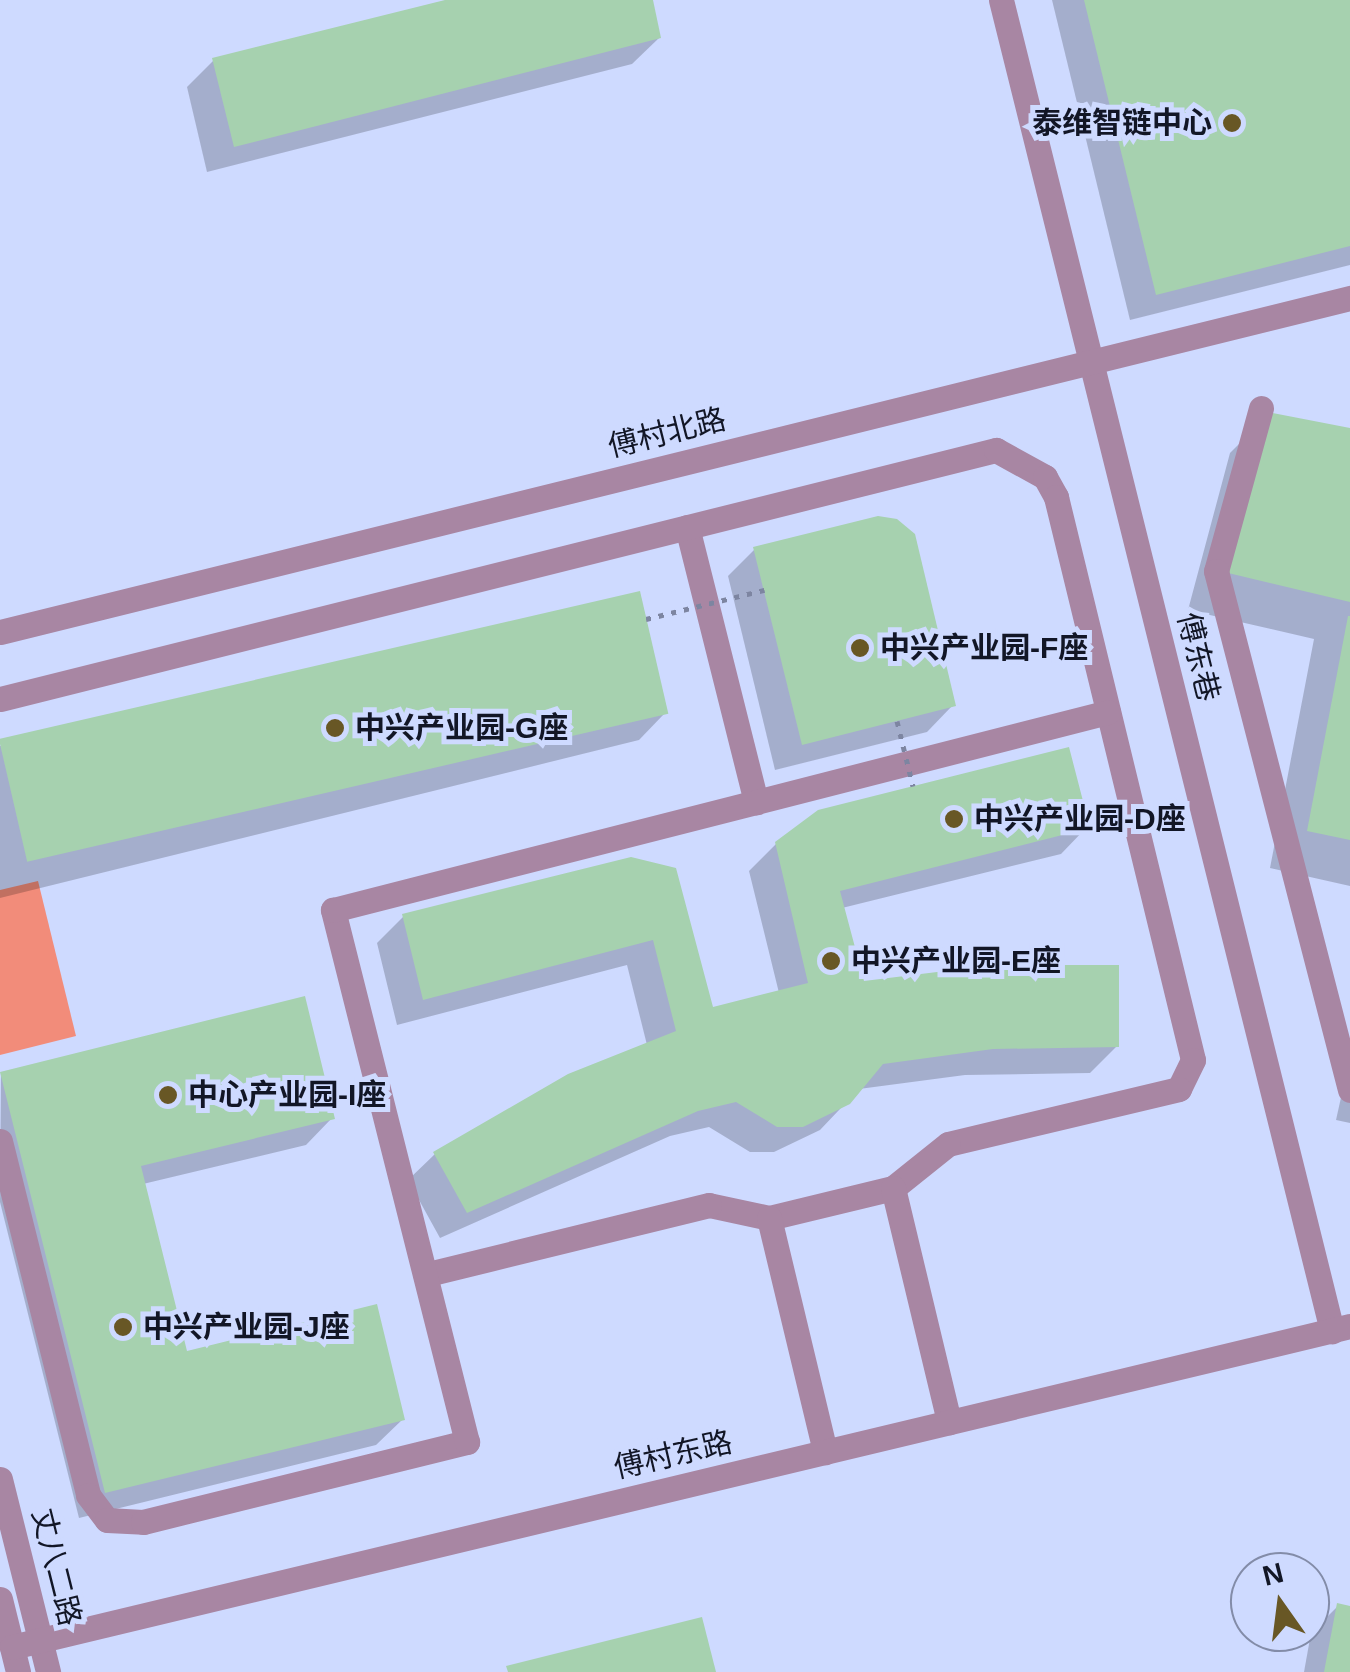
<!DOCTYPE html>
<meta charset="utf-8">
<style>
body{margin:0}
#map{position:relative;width:1350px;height:1672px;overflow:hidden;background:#cedaff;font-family:Arial,"Noto Sans SC",sans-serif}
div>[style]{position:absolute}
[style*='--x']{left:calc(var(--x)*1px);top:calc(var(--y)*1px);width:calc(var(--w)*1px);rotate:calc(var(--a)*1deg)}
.green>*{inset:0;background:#f28c7a}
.shadow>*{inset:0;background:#0003}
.building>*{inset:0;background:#a6d1af;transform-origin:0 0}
.minor>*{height:25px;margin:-12.5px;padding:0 12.5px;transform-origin:12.5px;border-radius:12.5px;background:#a886a3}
.tertiary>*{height:25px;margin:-12.5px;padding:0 12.5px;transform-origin:12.5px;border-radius:12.5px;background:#a886a3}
.path-bridge>*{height:5px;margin-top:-2.5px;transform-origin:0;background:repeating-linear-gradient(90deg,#7d85a1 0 5px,transparent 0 13px)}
.dots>*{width:28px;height:28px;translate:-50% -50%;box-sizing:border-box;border:5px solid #cedaff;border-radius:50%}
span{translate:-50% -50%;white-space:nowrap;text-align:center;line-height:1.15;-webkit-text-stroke:10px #cedaff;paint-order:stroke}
.poi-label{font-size:30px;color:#121626;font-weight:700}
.right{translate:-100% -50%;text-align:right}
.left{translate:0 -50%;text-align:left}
.street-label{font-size:30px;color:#121626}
.north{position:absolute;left:1230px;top:1552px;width:100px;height:100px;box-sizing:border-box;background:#cedaff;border:2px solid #838ca8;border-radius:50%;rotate:346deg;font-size:28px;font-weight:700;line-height:40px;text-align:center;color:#121626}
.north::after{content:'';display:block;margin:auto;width:35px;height:45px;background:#685725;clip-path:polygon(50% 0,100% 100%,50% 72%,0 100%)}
</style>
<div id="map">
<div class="green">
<div style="clip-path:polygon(38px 881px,76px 1036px,0 1055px,0 890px)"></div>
</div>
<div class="shadow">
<div style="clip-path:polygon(455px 0,650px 0,659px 38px,632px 64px,207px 172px,187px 87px,214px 60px)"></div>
<div style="clip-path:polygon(1052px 0,1350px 0,1350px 265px,1130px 320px)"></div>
<div style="clip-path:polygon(1268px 415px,1350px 431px,1350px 886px,1270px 868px,1314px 639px,1188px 610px,1230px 453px)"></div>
<div style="clip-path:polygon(755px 549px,953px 705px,927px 732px,775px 770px,728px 576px)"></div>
<div style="clip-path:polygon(665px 713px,639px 740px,0 898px,0 746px)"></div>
<div style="clip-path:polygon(1087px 827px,1061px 854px,842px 908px,862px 983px,1117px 1046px,1090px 1073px,965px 1075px,859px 1089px,820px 1130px,774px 1152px,750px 1152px,709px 1127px,670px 1136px,440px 1238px,408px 1180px,435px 1154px,647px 1045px,627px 965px,397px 1025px,377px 943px,404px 916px,631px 859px,711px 1010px,779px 993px,749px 871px,776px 844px)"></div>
<div style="clip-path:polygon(1350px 1057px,1350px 1123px,1336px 1120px)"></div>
<div style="clip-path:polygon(1px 1074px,332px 1118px,306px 1145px,143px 1184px,185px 1354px,403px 1419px,376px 1445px,79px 1518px,0 1202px)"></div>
<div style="clip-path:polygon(1338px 1606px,1350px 1608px,1350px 1672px,1304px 1672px,1311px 1633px)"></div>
</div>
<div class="building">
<div style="clip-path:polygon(445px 0,653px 0,661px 38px,234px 147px,212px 58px)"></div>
<div style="clip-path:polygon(1084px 0,1350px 0,1350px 246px,1156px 295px)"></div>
<div style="clip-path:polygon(1267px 412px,1350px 428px,1350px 602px,1224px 572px)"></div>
<div style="clip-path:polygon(878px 516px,897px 519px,915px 534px,956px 706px,802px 745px,753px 547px)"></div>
<div style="left:640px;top:591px;width:126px;height:658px;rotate:77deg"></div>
<div style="clip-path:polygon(1348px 616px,1350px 616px,1350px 840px,1307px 831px)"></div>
<div style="clip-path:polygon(1069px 747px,1090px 828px,840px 891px,864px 981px,994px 965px,1119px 965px,1119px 1047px,993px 1049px,883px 1064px,850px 1104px,803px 1127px,777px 1127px,736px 1102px,698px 1111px,467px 1213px,433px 1152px,568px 1074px,676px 1031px,653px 940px,423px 1000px,402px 914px,631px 857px,676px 868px,713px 1007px,808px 983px,775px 842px,818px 810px)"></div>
<div style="clip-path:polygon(305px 996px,335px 1119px,141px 1166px,187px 1351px,377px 1304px,405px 1420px,105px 1493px,0 1072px)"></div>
<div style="clip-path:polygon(1337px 1603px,1350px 1606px,1350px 1672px,1324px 1672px)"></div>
<div style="clip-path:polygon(702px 1617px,716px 1672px,508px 1672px,506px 1666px)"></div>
</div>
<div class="minor">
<div style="--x:1261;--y:408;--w:169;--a:105.4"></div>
<div style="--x:1216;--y:571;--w:536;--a:75.52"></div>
<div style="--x:687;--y:527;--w:284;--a:75.9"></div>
<div style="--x:0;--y:699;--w:1027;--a:-14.04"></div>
<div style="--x:996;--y:450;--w:56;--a:28.9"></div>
<div style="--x:1045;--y:477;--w:23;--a:61"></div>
<div style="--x:1056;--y:497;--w:579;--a:76.32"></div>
<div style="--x:1193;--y:1060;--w:32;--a:116"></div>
<div style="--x:1179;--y:1089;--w:237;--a:166.6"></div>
<div style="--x:948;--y:1144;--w:70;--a:141.3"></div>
<div style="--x:893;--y:1188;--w:128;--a:166.4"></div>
<div style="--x:769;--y:1218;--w:61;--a:-167.8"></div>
<div style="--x:709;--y:1205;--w:292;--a:166.2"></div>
<div style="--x:0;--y:1141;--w:365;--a:76"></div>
<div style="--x:88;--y:1495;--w:31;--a:53"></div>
<div style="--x:107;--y:1520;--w:36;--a:3"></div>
<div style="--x:143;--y:1522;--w:334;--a:-13.9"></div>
<div style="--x:467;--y:1442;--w:549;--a:-104.14"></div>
<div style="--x:333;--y:910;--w:800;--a:-14.33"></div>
<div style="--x:893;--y:1188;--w:241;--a:76.5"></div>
<div style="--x:769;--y:1218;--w:241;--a:76.5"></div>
</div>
<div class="tertiary">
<div style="--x:1001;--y:0;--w:1372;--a:76.03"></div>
<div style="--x:0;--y:632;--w:1391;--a:-13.9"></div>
<div style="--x:0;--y:1479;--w:199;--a:76"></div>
<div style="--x:0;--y:1599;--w:75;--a:76.1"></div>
<div style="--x:12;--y:1647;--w:1376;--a:-13.49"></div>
</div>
<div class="path-bridge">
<div style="--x:646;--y:619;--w:122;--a:-13.8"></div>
<div style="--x:897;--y:721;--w:67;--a:76.2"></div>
</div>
<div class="dots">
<div style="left:1232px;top:123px;background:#685725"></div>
<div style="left:860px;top:648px;background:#685725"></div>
<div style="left:335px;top:728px;background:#685725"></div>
<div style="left:954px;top:819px;background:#685725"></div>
<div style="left:831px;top:961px;background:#685725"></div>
<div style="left:168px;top:1095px;background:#685725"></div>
<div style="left:123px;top:1327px;background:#685725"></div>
</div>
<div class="poi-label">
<span class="right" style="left:1212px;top:123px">泰维智链中心</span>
<span class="left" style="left:880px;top:648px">中兴产业园-F座</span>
<span class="left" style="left:355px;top:728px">中兴产业园-G座</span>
<span class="left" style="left:974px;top:819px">中兴产业园-D座</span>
<span class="left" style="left:851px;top:961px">中兴产业园-E座</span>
<span class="left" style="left:188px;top:1095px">中心产业园-I座</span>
<span class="left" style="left:143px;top:1327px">中兴产业园-J座</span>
</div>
<div class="street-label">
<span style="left:667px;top:433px;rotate:-14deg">傅村北路</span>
<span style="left:1198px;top:657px;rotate:76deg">傅东巷</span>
<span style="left:673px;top:1455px;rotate:-13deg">傅村东路</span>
<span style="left:56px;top:1567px;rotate:76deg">丈八二路</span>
</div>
<div class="north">N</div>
</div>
